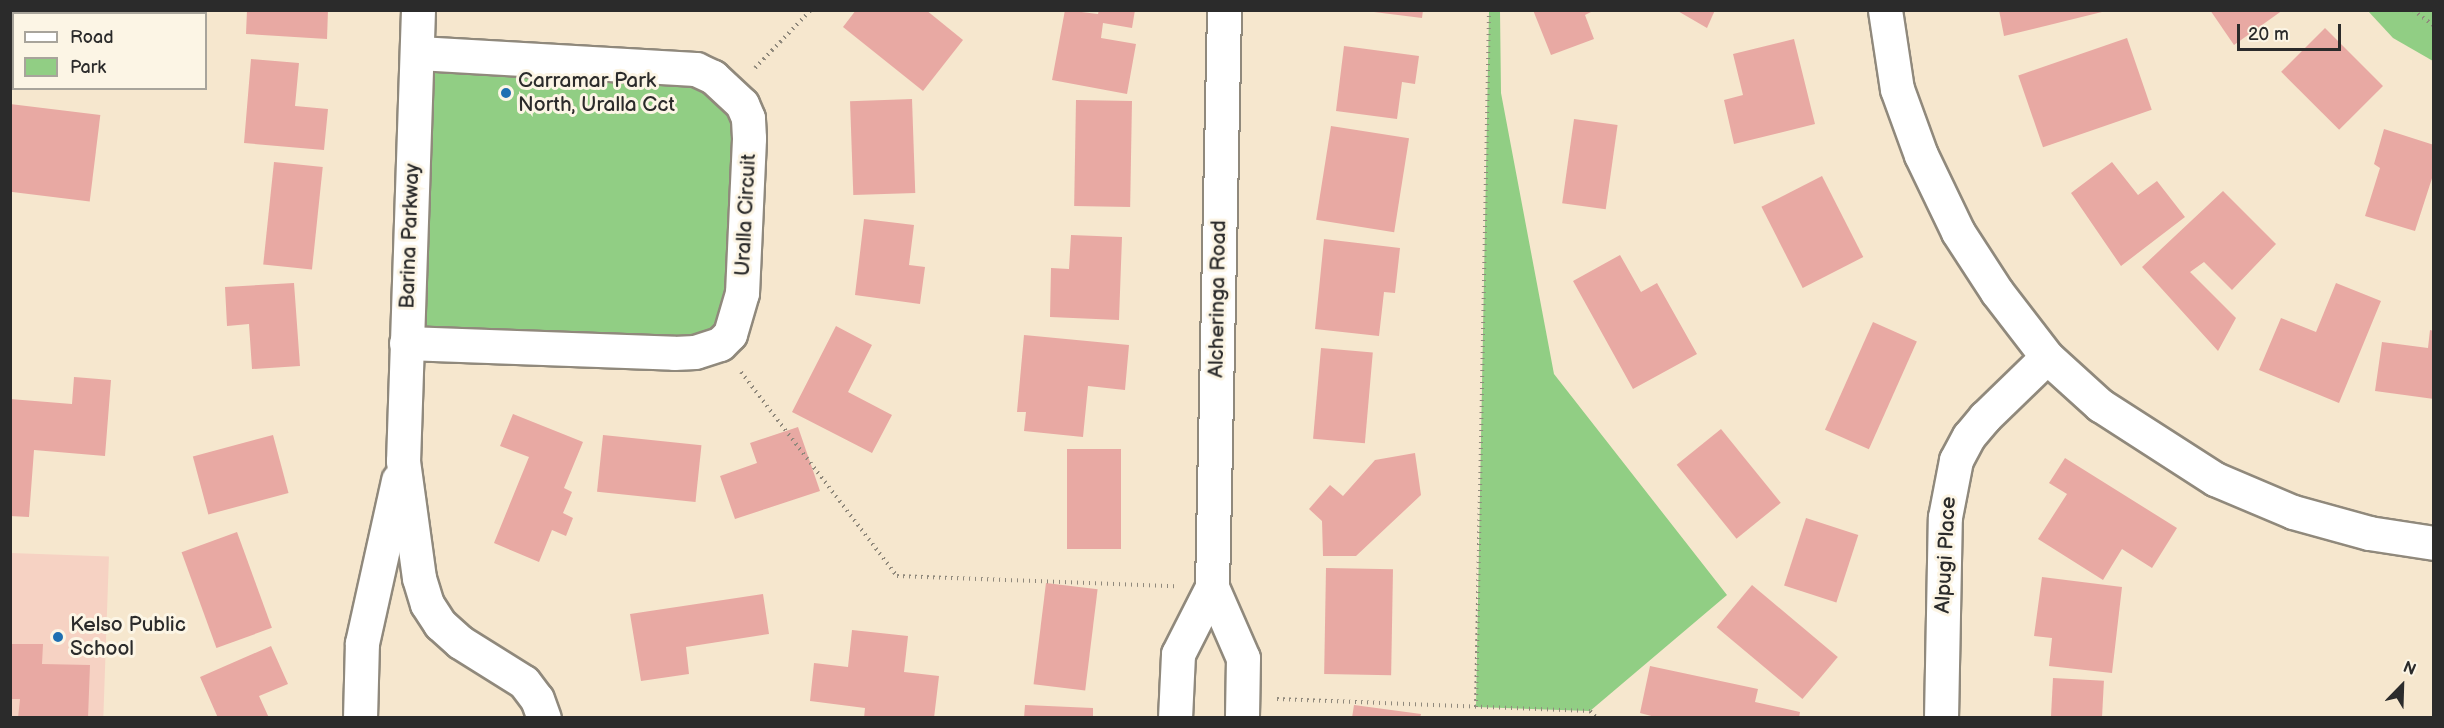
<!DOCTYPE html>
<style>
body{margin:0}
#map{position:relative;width:2444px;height:728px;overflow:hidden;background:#f6e7ce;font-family:"Balsamiq Sans",sans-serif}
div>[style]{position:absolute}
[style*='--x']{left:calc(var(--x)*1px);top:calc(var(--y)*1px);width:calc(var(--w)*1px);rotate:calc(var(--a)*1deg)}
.built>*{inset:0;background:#f6d2c3;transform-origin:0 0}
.green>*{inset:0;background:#91ce84}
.building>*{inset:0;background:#e8a9a3;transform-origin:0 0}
.path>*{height:4px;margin-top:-2px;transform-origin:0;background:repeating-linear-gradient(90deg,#90897c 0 1.5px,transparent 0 6px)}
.roads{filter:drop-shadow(2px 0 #90897c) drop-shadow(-2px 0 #90897c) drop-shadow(0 2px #90897c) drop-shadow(0 -2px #90897c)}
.minor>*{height:33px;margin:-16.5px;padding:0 16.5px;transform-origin:16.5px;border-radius:16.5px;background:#fff}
.dots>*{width:16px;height:16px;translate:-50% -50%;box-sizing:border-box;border:3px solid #fcf5e5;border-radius:50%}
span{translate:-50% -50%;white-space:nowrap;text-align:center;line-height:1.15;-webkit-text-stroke:6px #fcf5e5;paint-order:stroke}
.poi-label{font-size:21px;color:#2b2b2b}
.left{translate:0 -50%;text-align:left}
.street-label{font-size:21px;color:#2b2b2b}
.frame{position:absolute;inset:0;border:12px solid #2b2b2b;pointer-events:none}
.legend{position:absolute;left:12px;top:12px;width:195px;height:78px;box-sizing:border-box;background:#fcf5e5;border:2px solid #a8a49b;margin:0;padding:8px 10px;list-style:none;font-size:18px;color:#2b2b2b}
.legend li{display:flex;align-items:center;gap:12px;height:30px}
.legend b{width:30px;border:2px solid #a8a49b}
.north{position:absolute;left:2372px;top:656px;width:60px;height:60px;-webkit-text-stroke:4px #fcf5e5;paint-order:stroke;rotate:23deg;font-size:16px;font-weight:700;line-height:24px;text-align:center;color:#2b2b2b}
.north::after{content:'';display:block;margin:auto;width:21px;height:27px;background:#2b2b2b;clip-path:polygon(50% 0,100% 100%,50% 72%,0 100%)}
.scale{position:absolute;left:2237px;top:24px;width:104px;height:27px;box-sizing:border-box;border:3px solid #2b2b2b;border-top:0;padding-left:8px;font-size:18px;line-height:21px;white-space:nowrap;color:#2b2b2b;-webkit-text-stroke:4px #fcf5e5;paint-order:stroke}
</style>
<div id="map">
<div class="built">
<div style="left:11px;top:553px;width:98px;height:165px;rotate:2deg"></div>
</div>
<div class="green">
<div style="clip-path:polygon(1500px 10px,1501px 93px,1554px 374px,1727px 595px,1590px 711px,1476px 707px,1489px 11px)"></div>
<div style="clip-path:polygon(2368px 11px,2433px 11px,2433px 61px,2393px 38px)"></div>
<div style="clip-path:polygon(417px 53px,680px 66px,748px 118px,720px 344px,406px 343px)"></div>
</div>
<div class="building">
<div style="clip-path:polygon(247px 10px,328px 10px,327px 39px,246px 34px)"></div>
<div style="clip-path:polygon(856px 10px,926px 10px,963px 40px,923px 91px,843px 27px)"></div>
<div style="clip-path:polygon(1065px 10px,1098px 14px,1099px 10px,1135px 10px,1132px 28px,1103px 23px,1101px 38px,1136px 44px,1127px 94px,1052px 80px)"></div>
<div style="clip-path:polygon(1358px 10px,1423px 10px,1422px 18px)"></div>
<div style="clip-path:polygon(1533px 10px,1595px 10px,1585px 15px,1594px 39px,1551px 55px)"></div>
<div style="clip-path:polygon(1676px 10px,1715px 10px,1707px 28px)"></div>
<div style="clip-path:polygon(1999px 10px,2106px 10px,2106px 11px,2004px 36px)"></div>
<div style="clip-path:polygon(2210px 10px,2283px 10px,2234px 45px)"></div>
<div style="left:2325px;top:28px;width:82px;height:62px;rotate:45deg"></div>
<div style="left:2127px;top:38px;width:76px;height:115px;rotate:71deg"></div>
<div style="clip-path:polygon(1794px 39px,1815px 124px,1734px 144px,1724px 100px,1743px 95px,1733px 54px)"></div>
<div style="clip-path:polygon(1344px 46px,1419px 56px,1415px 84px,1402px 82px,1397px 119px,1336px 111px)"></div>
<div style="clip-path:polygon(251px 59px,299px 63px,295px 106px,328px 109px,324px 150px,244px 143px)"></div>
<div style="left:912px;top:99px;width:94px;height:62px;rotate:88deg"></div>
<div style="left:1076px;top:100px;width:56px;height:106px;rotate:1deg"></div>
<div style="left:10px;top:104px;width:91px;height:87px;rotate:7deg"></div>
<div style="left:1574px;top:119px;width:44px;height:85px;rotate:8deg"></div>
<div style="left:1331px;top:126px;width:79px;height:95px;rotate:9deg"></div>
<div style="clip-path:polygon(2384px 129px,2434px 145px,2434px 172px,2415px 231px,2365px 216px,2380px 168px,2374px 164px)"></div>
<div style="left:274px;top:162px;width:49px;height:103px;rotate:6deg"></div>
<div style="clip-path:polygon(2112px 162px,2138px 195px,2157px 181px,2185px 217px,2121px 266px,2071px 193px)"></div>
<div style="left:1822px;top:176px;width:91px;height:68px;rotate:63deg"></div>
<div style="clip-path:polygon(2223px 191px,2276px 244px,2232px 290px,2204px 262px,2190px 272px,2236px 318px,2218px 351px,2142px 267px)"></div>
<div style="clip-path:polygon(864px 219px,914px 225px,909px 265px,925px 267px,920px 304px,855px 295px)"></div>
<div style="clip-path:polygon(1071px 235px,1122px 237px,1119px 320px,1050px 317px,1051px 268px,1069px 269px)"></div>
<div style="clip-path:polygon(1324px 239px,1400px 248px,1395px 293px,1384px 292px,1379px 336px,1315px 329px)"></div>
<div style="clip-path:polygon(1620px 255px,1641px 292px,1657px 283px,1697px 354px,1633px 389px,1573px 281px)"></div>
<div style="clip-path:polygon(294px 283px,300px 366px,252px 369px,249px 324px,227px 326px,225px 287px)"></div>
<div style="clip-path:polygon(2336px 283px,2381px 301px,2339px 403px,2259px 370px,2281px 318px,2316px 332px)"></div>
<div style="left:1873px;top:322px;width:48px;height:118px;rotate:24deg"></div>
<div style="clip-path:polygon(836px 326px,872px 345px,848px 392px,892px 415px,872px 453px,792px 412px)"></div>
<div style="clip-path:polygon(2430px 330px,2434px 331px,2434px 399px,2375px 391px,2382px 342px,2428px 348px)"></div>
<div style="clip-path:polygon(1024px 335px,1129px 345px,1125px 390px,1088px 386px,1083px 437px,1024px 431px,1026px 412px,1017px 412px)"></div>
<div style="left:1321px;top:348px;width:52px;height:91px;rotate:5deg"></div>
<div style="clip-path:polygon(74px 377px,111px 380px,105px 456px,34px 450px,29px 517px,10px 516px,10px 399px,72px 404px)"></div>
<div style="clip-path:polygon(513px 414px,583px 442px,564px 488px,572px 492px,563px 513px,573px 518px,566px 536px,552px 530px,539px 562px,494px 543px,529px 457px,500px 446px)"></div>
<div style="clip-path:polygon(798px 427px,820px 491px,735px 519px,720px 476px,757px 463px,750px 443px)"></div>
<div style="left:1721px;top:429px;width:95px;height:57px;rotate:51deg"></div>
<div style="left:273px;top:435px;width:60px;height:83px;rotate:75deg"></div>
<div style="left:603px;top:435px;width:99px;height:57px;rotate:6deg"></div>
<div style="left:1067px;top:449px;width:54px;height:100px"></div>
<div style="clip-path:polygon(1415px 453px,1421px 495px,1356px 556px,1323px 556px,1322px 521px,1309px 509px,1330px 485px,1343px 496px,1375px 460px)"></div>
<div style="clip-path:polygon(2065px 458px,2177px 528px,2152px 568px,2122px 549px,2103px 580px,2038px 539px,2067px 494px,2049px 483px)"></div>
<div style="left:1806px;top:518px;width:55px;height:71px;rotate:18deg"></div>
<div style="left:237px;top:532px;width:102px;height:59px;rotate:70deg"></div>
<div style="left:1326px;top:568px;width:67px;height:106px;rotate:1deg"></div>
<div style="clip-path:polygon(2042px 577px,2122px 587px,2112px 673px,2049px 666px,2052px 638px,2034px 636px)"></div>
<div style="left:1046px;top:583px;width:52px;height:102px;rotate:7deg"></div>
<div style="left:1752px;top:585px;width:112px;height:55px;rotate:40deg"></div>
<div style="clip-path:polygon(763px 594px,769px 634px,686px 647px,689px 674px,641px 681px,630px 614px)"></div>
<div style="clip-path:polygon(852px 630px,908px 636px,904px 672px,939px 676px,934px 718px,864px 718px,865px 708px,810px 701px,814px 663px,848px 667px)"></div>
<div style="clip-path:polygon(10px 644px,43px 644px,42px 664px,90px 665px,88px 718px,18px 718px,20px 699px,10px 699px)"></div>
<div style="clip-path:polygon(271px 646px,288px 684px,259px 696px,269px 718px,218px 718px,200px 677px)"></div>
<div style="clip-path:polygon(1650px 666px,1758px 689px,1755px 702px,1800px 712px,1799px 718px,1659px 718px,1640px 713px)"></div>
<div style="left:2053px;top:678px;width:51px;height:40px;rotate:3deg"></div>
<div style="clip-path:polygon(1025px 705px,1093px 708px,1093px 718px,1024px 718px)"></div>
<div style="clip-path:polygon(1354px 705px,1421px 714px,1420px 718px,1352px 718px)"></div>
</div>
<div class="path">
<div style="--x:2413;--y:10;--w:26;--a:37"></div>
<div style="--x:755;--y:68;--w:81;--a:-46"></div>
<div style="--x:741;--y:372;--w:257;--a:52.6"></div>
<div style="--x:897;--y:576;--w:278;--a:2.1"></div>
<div style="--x:1277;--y:699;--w:313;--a:2.2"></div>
<div style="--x:1590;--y:711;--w:10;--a:45"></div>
<div style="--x:1476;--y:707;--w:697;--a:-88.93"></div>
</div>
<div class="roads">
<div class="minor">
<div style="--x:418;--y:10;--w:451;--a:91.9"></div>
<div style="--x:403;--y:461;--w:118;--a:82.2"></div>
<div style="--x:419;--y:578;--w:27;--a:73"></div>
<div style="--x:427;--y:604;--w:24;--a:57"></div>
<div style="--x:440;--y:624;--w:27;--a:42"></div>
<div style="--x:460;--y:642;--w:75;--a:32"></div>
<div style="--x:524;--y:682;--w:21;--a:53"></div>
<div style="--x:537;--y:699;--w:20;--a:70"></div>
<div style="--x:1224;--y:10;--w:577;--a:91.19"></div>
<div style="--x:1212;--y:587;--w:77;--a:66.4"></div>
<div style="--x:1243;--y:658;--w:60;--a:91"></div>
<div style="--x:1885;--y:10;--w:80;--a:81.4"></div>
<div style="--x:1897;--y:89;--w:70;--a:70"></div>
<div style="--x:1921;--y:155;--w:85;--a:64.3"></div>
<div style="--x:1958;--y:232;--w:72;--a:57"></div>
<div style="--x:1997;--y:292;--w:82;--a:52.4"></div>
<div style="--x:2047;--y:357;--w:72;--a:42.2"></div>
<div style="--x:2100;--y:405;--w:137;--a:32.8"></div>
<div style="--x:2215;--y:479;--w:85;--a:22.9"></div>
<div style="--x:2293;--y:512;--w:79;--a:15.4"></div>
<div style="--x:2369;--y:533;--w:66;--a:8.7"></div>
<div style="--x:406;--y:343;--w:268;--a:2.1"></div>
<div style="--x:674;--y:353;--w:21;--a:-3"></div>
<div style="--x:695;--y:352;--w:26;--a:-18"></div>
<div style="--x:720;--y:344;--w:14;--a:-45"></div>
<div style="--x:730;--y:334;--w:43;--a:-73.7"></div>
<div style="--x:742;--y:293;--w:155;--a:-87.4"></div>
<div style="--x:749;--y:138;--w:20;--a:-93"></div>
<div style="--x:748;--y:118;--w:15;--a:-113"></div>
<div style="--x:742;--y:104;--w:40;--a:-137"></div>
<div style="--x:713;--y:77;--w:19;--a:-155"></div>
<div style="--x:696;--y:69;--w:279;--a:-176.7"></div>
<div style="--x:360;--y:718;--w:75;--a:-88.5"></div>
<div style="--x:362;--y:643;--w:167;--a:-77.5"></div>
<div style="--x:1175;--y:718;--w:64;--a:-87.3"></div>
<div style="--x:1178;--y:654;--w:75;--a:-63.1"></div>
<div style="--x:1941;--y:718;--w:201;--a:-88.9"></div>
<div style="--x:1945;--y:517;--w:58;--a:-79.1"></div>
<div style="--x:1956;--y:460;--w:27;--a:-62"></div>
<div style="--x:1969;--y:436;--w:25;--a:-50"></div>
<div style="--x:1985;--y:417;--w:86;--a:-44.1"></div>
</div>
</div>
<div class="dots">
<div style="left:506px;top:93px;background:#1f6fb2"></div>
<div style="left:58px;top:637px;background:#1f6fb2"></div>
</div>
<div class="poi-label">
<span class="left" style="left:518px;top:93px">Carramar Park<br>North, Uralla Cct</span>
<span class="left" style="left:70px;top:637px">Kelso Public<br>School</span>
</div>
<div class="street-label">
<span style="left:746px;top:215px;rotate:-87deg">Uralla Circuit</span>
<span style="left:410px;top:236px;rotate:-88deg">Barina Parkway</span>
<span style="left:1218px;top:299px;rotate:-89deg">Alcheringa Road</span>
<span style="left:1946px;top:555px;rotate:-87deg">Alpugi Place</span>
</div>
<div class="frame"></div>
<ul class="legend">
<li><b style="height:8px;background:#fff"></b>Road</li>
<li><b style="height:16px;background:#91ce84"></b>Park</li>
</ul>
<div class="north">N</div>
<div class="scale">20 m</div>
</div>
